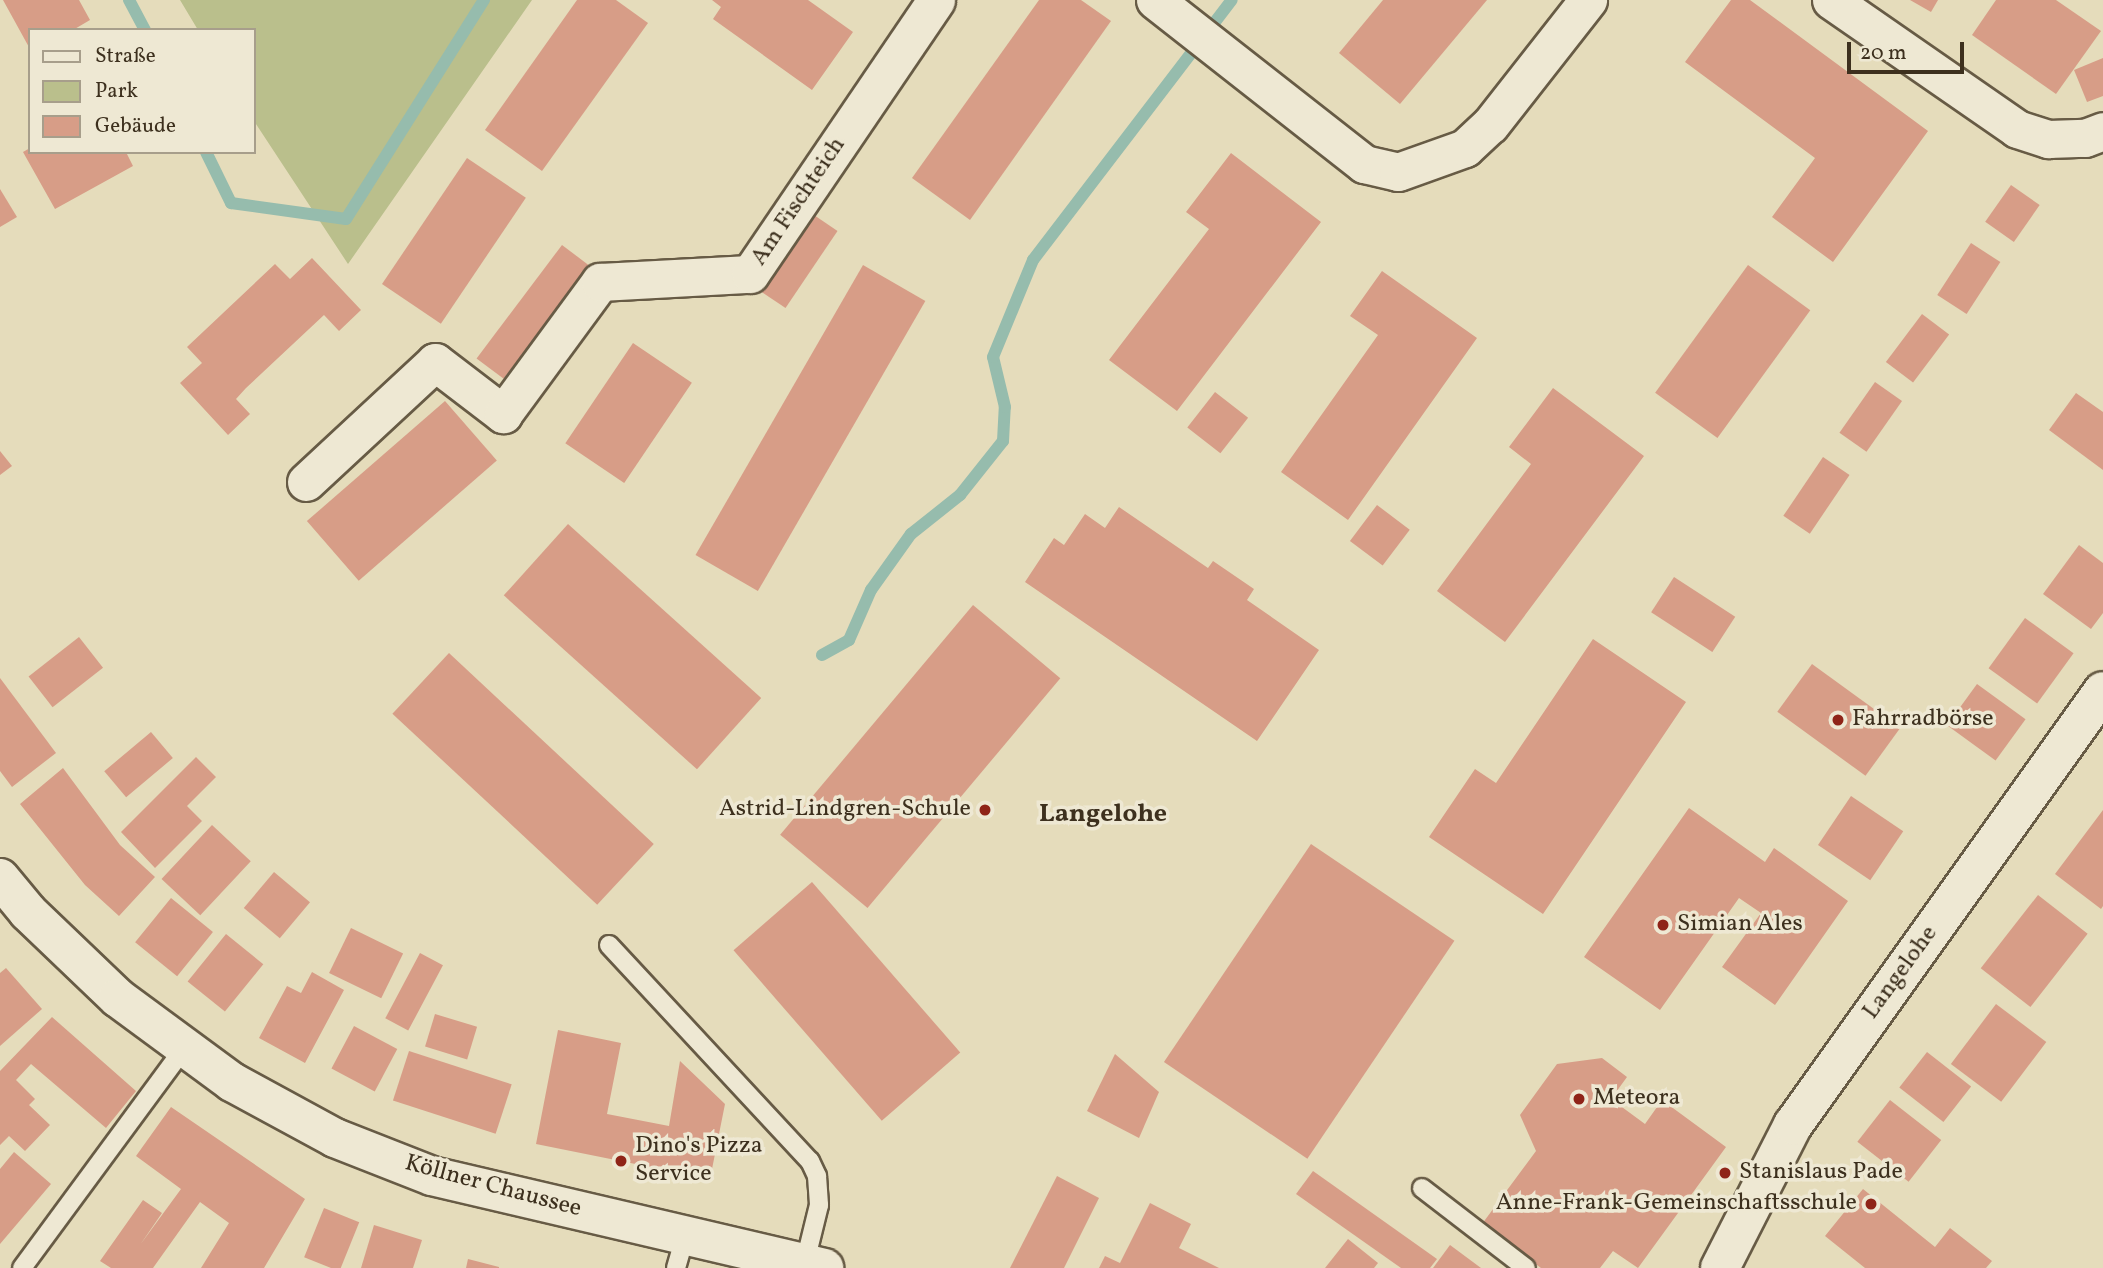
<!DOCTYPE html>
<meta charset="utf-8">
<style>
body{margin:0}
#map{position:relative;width:2103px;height:1268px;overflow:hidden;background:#e5dcbb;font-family:Vollkorn,serif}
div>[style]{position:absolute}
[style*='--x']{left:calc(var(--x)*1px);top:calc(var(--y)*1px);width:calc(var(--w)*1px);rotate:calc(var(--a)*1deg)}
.green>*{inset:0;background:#babf8c}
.stream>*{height:12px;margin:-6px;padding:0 6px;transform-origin:6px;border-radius:6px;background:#96bcad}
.building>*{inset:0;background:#d79d87;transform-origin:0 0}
.roads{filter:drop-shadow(2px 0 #675b45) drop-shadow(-2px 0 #675b45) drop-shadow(0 2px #675b45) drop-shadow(0 -2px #675b45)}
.lane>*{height:18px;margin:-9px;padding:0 9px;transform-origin:9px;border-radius:9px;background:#eee8d3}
.street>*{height:37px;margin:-18.5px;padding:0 18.5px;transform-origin:18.5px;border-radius:18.5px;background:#eee8d3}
.secondary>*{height:38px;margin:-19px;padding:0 19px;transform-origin:19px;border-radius:19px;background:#eee8d3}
.dots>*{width:19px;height:19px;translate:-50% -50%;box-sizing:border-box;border:4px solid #eee8d3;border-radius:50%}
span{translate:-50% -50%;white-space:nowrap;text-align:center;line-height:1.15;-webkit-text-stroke:7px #eee8d3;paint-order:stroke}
.street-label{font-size:24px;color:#3d301e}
.poi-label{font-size:24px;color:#3d301e}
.left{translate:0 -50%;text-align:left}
.right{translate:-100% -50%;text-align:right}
.neighbourhood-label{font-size:26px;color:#3d301e;font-weight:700}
.legend{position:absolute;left:28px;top:28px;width:228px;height:126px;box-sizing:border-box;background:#eee8d3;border:2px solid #a79e8b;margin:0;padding:9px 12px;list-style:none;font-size:21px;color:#3d301e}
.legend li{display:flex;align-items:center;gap:14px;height:35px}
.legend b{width:35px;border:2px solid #a79e8b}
.scale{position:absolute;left:1847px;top:42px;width:117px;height:32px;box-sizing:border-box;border:4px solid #3d301e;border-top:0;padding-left:9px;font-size:21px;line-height:24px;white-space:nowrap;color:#3d301e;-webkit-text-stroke:5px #eee8d3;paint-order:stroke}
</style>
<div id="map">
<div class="green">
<div style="clip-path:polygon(180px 0,532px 0,348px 264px,254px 121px,254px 30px,198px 30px)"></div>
</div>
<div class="stream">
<div style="--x:129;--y:0;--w:34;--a:62"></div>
<div style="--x:206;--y:152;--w:57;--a:63.9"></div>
<div style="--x:231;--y:203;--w:116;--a:7.9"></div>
<div style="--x:346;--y:219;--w:259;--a:-57.8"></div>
<div style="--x:822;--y:655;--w:31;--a:-29"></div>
<div style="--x:849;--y:640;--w:55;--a:-66.3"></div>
<div style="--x:871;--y:590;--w:69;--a:-54.5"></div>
<div style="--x:911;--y:534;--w:63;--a:-38.5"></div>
<div style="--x:960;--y:495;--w:69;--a:-51.5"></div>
<div style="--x:1003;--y:441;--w:34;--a:-87"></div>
<div style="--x:1005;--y:407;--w:51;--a:-103.5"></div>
<div style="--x:993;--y:357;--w:105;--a:-67.6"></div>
<div style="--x:1033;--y:260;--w:327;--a:-52.6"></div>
</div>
<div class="building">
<div style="clip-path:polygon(3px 0,79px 0,90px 20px,73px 30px,30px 30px,30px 49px)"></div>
<div style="clip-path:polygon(577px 0,616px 0,648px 23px,542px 171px,485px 130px)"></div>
<div style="clip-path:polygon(712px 0,808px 0,853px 32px,812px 90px,713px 19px,721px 7px)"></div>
<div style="clip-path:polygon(1039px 0,1081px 0,1111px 21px,970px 220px,912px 178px)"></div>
<div style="clip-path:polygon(1383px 0,1487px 0,1400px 104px,1339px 53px)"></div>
<div style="clip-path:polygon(1731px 0,1750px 0,1928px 131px,1833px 262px,1772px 217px,1815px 158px,1685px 62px)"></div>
<div style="clip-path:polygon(1910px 0,1938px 0,1931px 12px)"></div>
<div style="clip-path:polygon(1996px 0,2056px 0,2101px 31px,2056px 94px,1972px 35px)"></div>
<div style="clip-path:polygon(2103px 58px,2103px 96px,2087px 102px,2074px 70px)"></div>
<div style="clip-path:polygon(30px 148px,30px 152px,126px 152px,133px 166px,55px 209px,23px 152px)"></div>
<div style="clip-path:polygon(1231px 153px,1321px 222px,1177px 411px,1109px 360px,1209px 229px,1186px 212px)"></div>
<div style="left:467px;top:158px;width:71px;height:152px;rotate:34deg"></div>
<div style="left:2011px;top:185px;width:35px;height:45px;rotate:35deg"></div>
<div style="clip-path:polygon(0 189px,17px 217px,0 227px)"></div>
<div style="left:811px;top:213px;width:32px;height:93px;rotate:34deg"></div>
<div style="left:1971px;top:243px;width:35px;height:62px;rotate:33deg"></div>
<div style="left:562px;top:245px;width:34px;height:142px;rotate:37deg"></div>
<div style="clip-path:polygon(312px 258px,361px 310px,339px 331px,324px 315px,246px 388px,236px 399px,250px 414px,228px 435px,180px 383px,202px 363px,187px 347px,275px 264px,290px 279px)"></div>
<div style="left:863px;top:265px;width:72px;height:335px;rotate:30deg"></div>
<div style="left:1748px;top:265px;width:77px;height:158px;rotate:36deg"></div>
<div style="clip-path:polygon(1382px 271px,1477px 338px,1348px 520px,1281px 472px,1378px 335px,1350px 316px)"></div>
<div style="left:1922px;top:314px;width:34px;height:60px;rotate:37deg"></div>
<div style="left:633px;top:343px;width:71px;height:121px;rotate:34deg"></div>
<div style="left:1875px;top:382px;width:33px;height:62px;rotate:35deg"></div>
<div style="clip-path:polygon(1553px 388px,1644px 456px,1505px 642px,1437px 591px,1531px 464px,1509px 447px)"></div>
<div style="left:1215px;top:392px;width:42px;height:45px;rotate:38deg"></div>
<div style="clip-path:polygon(2076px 393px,2103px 412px,2103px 470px,2049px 430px)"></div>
<div style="left:445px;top:401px;width:79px;height:183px;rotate:49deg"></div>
<div style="clip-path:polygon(0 451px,12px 466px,0 475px)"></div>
<div style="left:1823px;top:457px;width:32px;height:71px;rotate:34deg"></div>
<div style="left:1377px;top:505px;width:41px;height:45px;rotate:37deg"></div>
<div style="clip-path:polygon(1119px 507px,1208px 568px,1213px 561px,1254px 589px,1247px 600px,1319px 650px,1257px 741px,1025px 582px,1054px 538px,1064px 545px,1085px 514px,1105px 528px)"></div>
<div style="left:568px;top:524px;width:260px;height:96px;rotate:42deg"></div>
<div style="clip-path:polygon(2079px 545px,2103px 563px,2103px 613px,2091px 629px,2043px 594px)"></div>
<div style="left:1674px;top:577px;width:73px;height:42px;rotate:33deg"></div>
<div style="left:973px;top:605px;width:114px;height:300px;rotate:40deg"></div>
<div style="left:2025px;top:618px;width:60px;height:62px;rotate:36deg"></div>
<div style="left:79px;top:637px;width:39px;height:64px;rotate:52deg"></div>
<div style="clip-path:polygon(1593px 639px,1686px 702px,1543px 914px,1429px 837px,1475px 769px,1496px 783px)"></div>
<div style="left:449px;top:653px;width:280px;height:83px;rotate:43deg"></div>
<div style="left:1812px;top:664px;width:109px;height:59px;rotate:36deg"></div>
<div style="clip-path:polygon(0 678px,56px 753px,12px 787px,0 771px)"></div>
<div style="left:1977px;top:684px;width:60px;height:51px;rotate:36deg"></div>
<div style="left:151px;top:732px;width:34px;height:61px;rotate:50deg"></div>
<div style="clip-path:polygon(196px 757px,216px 777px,187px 806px,202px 821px,155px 868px,121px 832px)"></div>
<div style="clip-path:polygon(63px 768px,120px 845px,155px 877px,119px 916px,85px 885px,20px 804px)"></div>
<div style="left:1851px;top:796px;width:63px;height:59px;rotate:34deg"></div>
<div style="clip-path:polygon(1689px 808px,1765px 862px,1774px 848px,1848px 901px,1775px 1005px,1722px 967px,1761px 913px,1739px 898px,1660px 1010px,1584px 957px)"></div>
<div style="clip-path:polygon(2103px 810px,2103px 906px,2101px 909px,2055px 874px)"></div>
<div style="left:212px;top:825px;width:53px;height:74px;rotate:43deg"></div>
<div style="left:1311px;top:844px;width:173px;height:263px;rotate:34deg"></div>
<div style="left:274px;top:872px;width:47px;height:47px;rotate:40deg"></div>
<div style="left:812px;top:882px;width:226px;height:104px;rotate:49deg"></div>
<div style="left:2038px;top:895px;width:63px;height:93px;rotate:38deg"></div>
<div style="left:171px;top:898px;width:54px;height:57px;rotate:39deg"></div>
<div style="left:351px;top:928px;width:58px;height:50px;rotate:26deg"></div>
<div style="left:226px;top:934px;width:48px;height:61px;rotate:39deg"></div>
<div style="left:420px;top:953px;width:26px;height:74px;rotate:28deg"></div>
<div style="clip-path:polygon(6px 968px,42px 1009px,0 1046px,0 973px)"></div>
<div style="clip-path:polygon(312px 972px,344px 990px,305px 1063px,259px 1038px,287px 986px,301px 993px)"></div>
<div style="left:1996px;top:1004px;width:63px;height:75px;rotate:37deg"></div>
<div style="left:435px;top:1014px;width:44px;height:34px;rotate:17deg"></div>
<div style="clip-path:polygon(52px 1017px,136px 1091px,106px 1128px,31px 1064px,16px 1080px,35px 1099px,29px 1105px,50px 1125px,25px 1151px,9px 1136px,0 1145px,0 1071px)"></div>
<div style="left:354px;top:1026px;width:49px;height:48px;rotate:28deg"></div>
<div style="clip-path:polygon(558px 1030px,621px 1043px,607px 1114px,669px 1126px,680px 1061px,725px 1104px,710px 1179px,536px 1144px)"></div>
<div style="left:409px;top:1051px;width:108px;height:52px;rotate:18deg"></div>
<div style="left:1927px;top:1052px;width:56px;height:45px;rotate:38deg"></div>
<div style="clip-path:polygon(1115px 1054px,1159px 1092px,1139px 1138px,1087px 1111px)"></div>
<div style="clip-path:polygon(1602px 1058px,1627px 1077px,1611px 1099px,1645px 1124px,1662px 1100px,1726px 1147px,1638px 1268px,1613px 1251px,1600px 1268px,1541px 1268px,1482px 1224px,1536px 1151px,1520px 1115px,1557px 1064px)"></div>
<div style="left:1890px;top:1100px;width:65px;height:53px;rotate:38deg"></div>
<div style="clip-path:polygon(171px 1107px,305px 1199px,264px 1268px,201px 1268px,229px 1223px,200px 1202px,153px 1268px,111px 1268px,100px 1261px,143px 1200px,162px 1213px,140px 1245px,181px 1189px,136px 1156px)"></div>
<div style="clip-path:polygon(14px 1152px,51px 1184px,0 1244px,0 1169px)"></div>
<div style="clip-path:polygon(1313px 1171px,1437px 1259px,1430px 1268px,1401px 1268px,1296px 1194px)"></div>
<div style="clip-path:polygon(1057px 1176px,1099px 1198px,1064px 1268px,1010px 1268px)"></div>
<div style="clip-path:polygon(1863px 1189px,1935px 1247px,1950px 1228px,1992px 1261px,1986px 1268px,1865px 1268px,1825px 1236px)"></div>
<div style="clip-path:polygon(1150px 1203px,1191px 1224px,1179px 1248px,1219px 1268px,1099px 1268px,1105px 1256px,1120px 1263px)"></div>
<div style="left:324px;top:1208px;width:38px;height:53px;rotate:22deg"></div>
<div style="clip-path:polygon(374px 1225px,422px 1240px,413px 1268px,361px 1268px)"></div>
<div style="clip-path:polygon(1348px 1239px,1378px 1263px,1374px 1268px,1325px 1268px)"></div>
<div style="clip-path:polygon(1450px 1245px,1481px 1268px,1433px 1268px)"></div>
<div style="clip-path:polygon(468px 1259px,499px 1267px,499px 1268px,466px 1268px)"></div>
</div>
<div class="roads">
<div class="lane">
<div style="--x:609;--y:945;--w:295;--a:47.1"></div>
<div style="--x:810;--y:1161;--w:17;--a:65"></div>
<div style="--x:817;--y:1176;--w:29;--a:86"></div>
<div style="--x:819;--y:1205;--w:59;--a:103.8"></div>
<div style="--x:1422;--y:1188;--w:131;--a:37.6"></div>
<div style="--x:22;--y:1268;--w:275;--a:-53.6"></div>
<div style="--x:676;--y:1268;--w:35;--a:-74"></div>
</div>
<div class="street">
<div style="--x:1155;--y:0;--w:266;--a:38.1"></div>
<div style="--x:1364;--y:164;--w:35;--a:13"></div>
<div style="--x:1398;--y:172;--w:71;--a:-19.7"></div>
<div style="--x:1465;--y:148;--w:34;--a:-43"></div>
<div style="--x:1490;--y:125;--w:159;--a:-51.9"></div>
<div style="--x:1831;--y:0;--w:226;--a:34.7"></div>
<div style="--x:2017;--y:129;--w:33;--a:18"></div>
<div style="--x:2048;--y:139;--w:37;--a:-2"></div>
<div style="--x:2085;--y:138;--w:19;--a:-21"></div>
<div style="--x:306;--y:482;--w:176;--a:-42.9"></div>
<div style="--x:435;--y:362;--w:86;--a:37.4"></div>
<div style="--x:503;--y:414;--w:164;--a:-53.7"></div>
<div style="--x:600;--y:282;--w:150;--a:-3.1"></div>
<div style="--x:750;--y:274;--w:331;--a:-55.8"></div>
</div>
<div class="secondary">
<div style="--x:0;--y:878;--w:44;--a:50.5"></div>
<div style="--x:28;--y:912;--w:124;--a:43.7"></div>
<div style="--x:118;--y:998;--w:142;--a:36.4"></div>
<div style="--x:232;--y:1082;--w:117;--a:28.5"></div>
<div style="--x:335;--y:1138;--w:104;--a:21.4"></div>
<div style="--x:432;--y:1176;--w:403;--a:13.2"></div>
<div style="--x:1720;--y:1268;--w:161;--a:-63"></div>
<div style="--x:1793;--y:1125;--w:533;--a:-54.46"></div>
</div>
</div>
<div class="dots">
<div style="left:1838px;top:720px;background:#8f2418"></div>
<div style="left:985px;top:810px;background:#8f2418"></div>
<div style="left:1663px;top:925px;background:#8f2418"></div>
<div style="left:1579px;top:1099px;background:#8f2418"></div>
<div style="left:621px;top:1161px;background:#8f2418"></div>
<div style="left:1725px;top:1173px;background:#8f2418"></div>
<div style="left:1871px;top:1204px;background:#8f2418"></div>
</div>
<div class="street-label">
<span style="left:799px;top:202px;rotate:-56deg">Am Fischteich</span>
<span style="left:1901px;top:973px;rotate:-54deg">Langelohe</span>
<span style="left:493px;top:1187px;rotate:15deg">Köllner Chaussee</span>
</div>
<div class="poi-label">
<span class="left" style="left:1852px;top:720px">Fahrradbörse</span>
<span class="right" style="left:971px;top:810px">Astrid-Lindgren-Schule</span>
<span class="left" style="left:1677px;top:925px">Simian Ales</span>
<span class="left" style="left:1593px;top:1099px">Meteora</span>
<span class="left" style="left:635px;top:1161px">Dino's Pizza<br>Service</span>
<span class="left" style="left:1739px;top:1173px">Stanislaus Pade</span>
<span class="right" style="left:1857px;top:1204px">Anne-Frank-Gemeinschaftsschule</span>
</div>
<div class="neighbourhood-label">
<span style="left:1103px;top:815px">Langelohe</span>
</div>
<ul class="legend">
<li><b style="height:9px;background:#eee8d3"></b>Straße</li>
<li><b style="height:19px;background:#babf8c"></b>Park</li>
<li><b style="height:19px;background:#d79d87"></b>Gebäude</li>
</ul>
<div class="scale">20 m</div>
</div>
